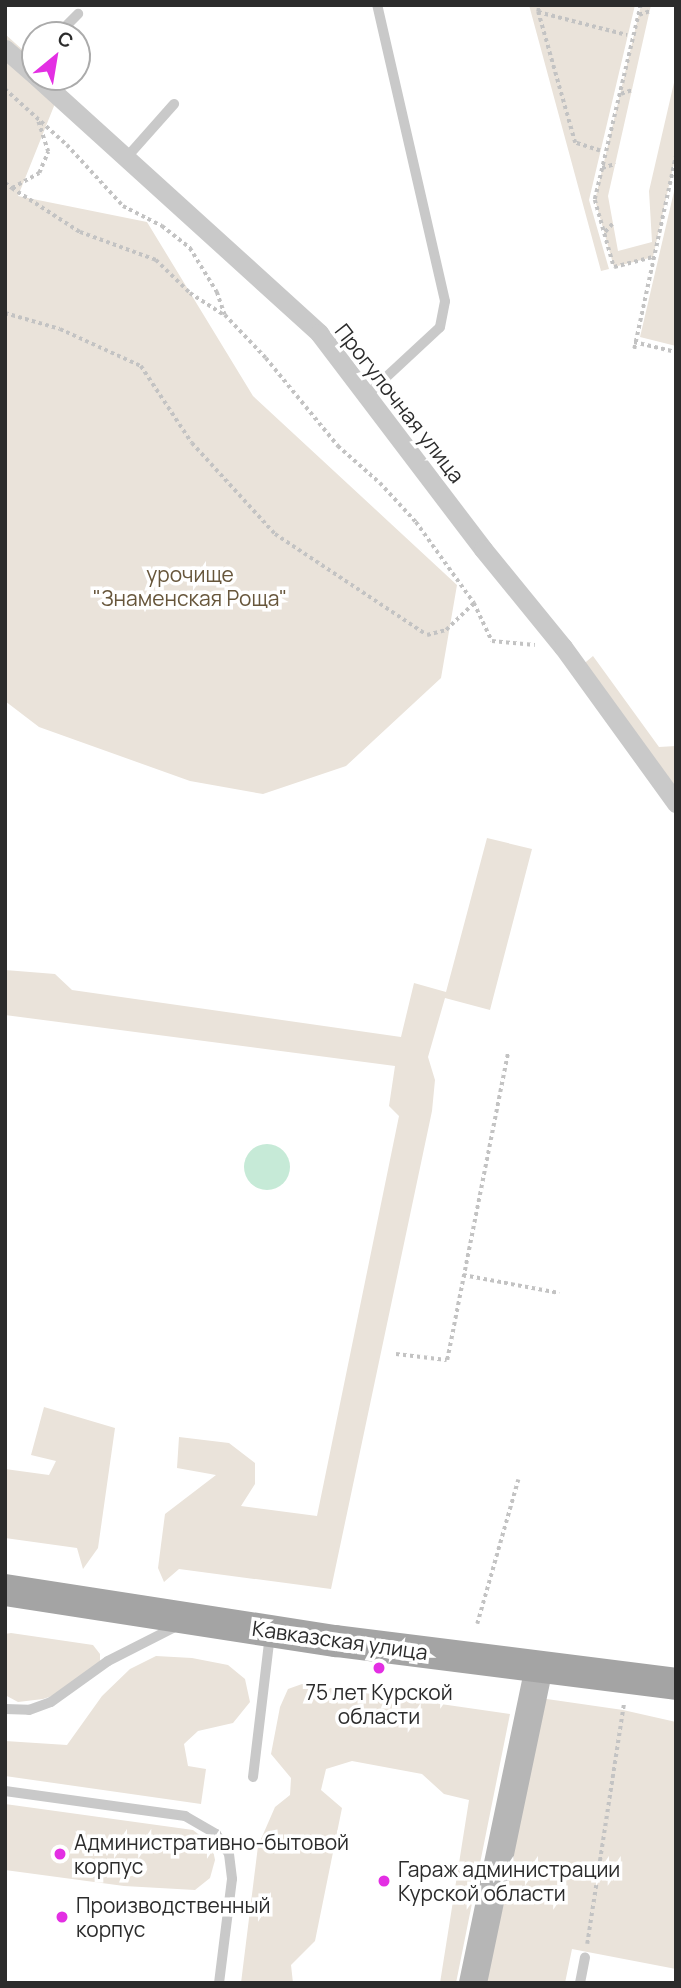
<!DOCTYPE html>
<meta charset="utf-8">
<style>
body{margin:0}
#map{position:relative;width:681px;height:1988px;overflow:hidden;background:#fff;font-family:Manrope,sans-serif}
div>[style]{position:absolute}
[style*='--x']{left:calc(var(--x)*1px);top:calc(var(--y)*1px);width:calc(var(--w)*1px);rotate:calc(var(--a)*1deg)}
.green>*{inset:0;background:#eae3da}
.water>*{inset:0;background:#c6ead7}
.round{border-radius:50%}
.path>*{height:3.5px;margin-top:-1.75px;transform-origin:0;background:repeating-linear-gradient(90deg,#c3c3c3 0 3.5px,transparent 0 7px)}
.lane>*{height:10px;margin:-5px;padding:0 5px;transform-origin:5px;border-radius:5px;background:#c9c9c9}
.street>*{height:19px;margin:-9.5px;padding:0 9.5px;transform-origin:9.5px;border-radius:9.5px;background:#c9c9c9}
.secondary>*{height:28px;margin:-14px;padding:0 14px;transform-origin:14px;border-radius:14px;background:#b6b6b6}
.primary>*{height:32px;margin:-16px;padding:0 16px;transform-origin:16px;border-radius:16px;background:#a4a4a4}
.dots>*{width:19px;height:19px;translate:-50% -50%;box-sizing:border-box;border:4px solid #fff;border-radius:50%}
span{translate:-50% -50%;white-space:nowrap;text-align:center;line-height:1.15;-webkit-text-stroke:7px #fff;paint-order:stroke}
.street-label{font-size:21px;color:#2c2c2c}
.park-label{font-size:21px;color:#67563b}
.poi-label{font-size:21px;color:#2c2c2c}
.left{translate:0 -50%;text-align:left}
.frame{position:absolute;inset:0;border:7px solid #2c2c2c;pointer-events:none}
.north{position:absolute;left:21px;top:21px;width:70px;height:70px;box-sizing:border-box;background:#fff;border:2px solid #ababab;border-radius:50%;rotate:30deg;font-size:19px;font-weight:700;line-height:28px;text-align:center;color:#2c2c2c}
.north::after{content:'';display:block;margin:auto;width:24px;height:32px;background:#e32fe3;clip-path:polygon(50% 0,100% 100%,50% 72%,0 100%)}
</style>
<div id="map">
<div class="green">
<div style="clip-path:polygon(529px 5px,635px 5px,589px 200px,609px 269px,601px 271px)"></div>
<div style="clip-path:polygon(641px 5px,651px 5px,608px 196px,618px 251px,652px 242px,649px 191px,676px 74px,676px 154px,653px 257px,614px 267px,595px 200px)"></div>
<div style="clip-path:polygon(5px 34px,35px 61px,35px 77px,52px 77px,62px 86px,18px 196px,147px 222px,253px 396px,457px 585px,441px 678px,346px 766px,263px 794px,190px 781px,39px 727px,5px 701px)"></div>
<div style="clip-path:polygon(676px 183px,676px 346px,640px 337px)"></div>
<div style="clip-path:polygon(593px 656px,659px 747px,676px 746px,676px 809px,574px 672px)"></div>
<div style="clip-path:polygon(487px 838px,532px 849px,490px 1010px,445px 998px,428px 1057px,435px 1080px,432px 1111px,331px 1589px,179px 1569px,164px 1582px,158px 1568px,165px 1514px,216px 1475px,177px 1468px,179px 1437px,229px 1443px,255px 1463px,255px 1484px,241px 1506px,317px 1516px,399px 1116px,389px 1106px,395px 1066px,5px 1015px,5px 970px,55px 974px,72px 990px,401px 1037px,414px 983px,446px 992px)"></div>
<div style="clip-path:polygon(44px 1407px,115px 1428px,98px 1548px,83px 1569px,77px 1548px,5px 1538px,5px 1469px,49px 1475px,56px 1461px,31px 1455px)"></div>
<div style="clip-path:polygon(11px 1633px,93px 1645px,100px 1654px,100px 1665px,71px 1690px,43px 1699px,18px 1702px,5px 1695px,5px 1634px)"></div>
<div style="clip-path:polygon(156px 1656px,192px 1658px,228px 1665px,245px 1679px,250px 1702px,233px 1723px,198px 1731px,184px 1744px,188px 1766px,206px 1769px,201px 1804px,5px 1776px,5px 1741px,67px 1745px,102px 1696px,130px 1669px)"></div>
<div style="clip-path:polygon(302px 1684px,510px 1714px,456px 1983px,440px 1983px,469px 1800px,444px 1794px,422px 1774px,352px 1761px,326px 1769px,321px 1790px,342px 1808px,315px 1941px,291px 1965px,293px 1983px,241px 1983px,258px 1846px,275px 1807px,290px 1795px,291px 1778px,271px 1754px,280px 1707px,288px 1689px)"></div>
<div style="clip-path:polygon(533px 1697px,623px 1710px,676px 1722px,676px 1969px,572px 1949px,565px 1983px,472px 1983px)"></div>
<div style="clip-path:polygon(5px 1804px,193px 1830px,212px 1845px,215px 1860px,210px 1878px,195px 1890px,124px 1886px,5px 1870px)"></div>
</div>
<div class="water">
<div class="round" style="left:244px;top:1144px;width:46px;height:46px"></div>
</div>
<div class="path">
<div style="--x:641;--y:5;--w:200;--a:103.3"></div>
<div style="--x:595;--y:200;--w:70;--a:74.2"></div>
<div style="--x:614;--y:267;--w:40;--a:-14.4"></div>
<div style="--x:538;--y:12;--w:7;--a:-82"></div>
<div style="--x:639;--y:15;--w:12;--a:-20"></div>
<div style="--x:5;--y:89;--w:84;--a:42.1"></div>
<div style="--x:67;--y:145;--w:83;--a:47.4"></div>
<div style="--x:123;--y:206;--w:44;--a:27.1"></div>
<div style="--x:162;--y:226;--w:36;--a:38"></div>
<div style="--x:190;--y:248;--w:52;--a:58.5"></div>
<div style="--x:217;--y:292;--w:24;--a:71"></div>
<div style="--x:225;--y:315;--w:59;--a:46.4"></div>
<div style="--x:266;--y:358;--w:114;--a:50.7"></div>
<div style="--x:338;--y:446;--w:56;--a:41.4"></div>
<div style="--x:380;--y:483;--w:53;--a:47.3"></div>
<div style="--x:416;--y:522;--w:100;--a:54.4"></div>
<div style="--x:474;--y:603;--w:42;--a:64.7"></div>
<div style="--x:492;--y:641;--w:43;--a:5.3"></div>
<div style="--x:621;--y:94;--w:12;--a:-20"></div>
<div style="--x:600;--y:151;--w:26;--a:-162"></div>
<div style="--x:575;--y:143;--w:136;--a:-105.8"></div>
<div style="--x:538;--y:12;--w:92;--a:14.5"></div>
<div style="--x:602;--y:168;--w:14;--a:-17"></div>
<div style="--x:5;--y:183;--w:9;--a:36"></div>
<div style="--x:12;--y:188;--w:31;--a:-29"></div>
<div style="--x:39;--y:173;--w:23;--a:-67"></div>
<div style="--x:48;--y:152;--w:35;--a:-108"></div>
<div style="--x:12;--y:188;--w:81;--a:32.9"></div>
<div style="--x:80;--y:232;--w:81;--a:20.2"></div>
<div style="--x:156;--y:260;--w:47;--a:44.1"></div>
<div style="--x:190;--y:293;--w:40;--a:32.9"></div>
<div style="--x:605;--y:232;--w:12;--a:-48"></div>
<div style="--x:5;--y:313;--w:57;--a:16.2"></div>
<div style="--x:60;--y:329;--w:89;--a:24.6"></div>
<div style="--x:141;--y:366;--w:92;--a:56.5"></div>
<div style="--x:192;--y:443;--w:123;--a:47.6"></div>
<div style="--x:275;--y:534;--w:182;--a:33.6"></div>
<div style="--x:427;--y:635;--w:20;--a:-15"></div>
<div style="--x:446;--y:630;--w:39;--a:-44"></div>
<div style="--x:634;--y:342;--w:43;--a:13.4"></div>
<div style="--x:634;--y:349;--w:199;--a:-77.8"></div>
<div style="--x:463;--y:1275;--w:98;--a:10.6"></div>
<div style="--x:396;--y:1354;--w:51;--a:6.7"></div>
<div style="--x:447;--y:1360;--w:314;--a:-78.8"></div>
<div style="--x:477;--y:1624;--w:150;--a:-74.1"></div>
<div style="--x:587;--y:1944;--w:244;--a:-81.3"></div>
</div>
<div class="lane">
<div style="--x:57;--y:35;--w:30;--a:-45"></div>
<div style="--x:127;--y:157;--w:71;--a:-48.4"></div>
<div style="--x:368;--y:394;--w:98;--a:-42.9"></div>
<div style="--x:440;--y:327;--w:26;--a:-79"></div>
<div style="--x:445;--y:301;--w:304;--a:-102.9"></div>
<div style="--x:5;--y:1709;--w:24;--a:2"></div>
<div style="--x:29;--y:1710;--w:23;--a:-20"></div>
<div style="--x:51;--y:1702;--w:70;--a:-35.7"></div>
<div style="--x:108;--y:1661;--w:77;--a:-26.9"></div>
<div style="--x:253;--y:1777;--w:143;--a:-83.2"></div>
<div style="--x:5;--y:1791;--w:182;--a:7.9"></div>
<div style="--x:185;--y:1816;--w:36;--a:30"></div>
<div style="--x:216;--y:1834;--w:24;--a:57"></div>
<div style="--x:229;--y:1854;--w:25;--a:83"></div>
<div style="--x:232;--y:1879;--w:105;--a:97.1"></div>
<div style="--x:580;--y:1983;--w:26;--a:-79"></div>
</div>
<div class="street">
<div style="--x:5;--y:49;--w:40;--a:41"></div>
<div style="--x:37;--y:77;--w:381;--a:42.2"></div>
<div style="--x:319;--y:333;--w:271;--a:52.8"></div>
<div style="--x:483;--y:549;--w:127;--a:50.8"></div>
<div style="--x:563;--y:647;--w:193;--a:54.1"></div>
</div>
<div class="secondary">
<div style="--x:473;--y:1983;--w:322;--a:-78.2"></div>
</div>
<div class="primary">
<div style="--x:5;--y:1590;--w:335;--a:8.8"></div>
<div style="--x:336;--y:1641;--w:343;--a:7.2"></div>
</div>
<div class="dots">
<div style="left:379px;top:1668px;background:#e32fe3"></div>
<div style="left:60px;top:1854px;background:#e32fe3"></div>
<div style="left:384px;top:1881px;background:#e32fe3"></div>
<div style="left:62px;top:1917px;background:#e32fe3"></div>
</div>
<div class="street-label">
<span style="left:400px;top:403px;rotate:52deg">Прогулочная улица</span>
<span style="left:340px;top:1640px;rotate:8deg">Кавказская улица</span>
</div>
<div class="park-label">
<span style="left:190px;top:586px">урочище<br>"Знаменская Роща"</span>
</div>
<div class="poi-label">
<span style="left:379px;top:1704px">75 лет Курской<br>области</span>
<span class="left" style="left:74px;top:1854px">Административно-бытовой<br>корпус</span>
<span class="left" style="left:398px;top:1881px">Гараж администрации<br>Курской области</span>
<span class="left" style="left:76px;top:1917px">Производственный<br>корпус</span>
</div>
<div class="frame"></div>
<div class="north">С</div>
</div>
